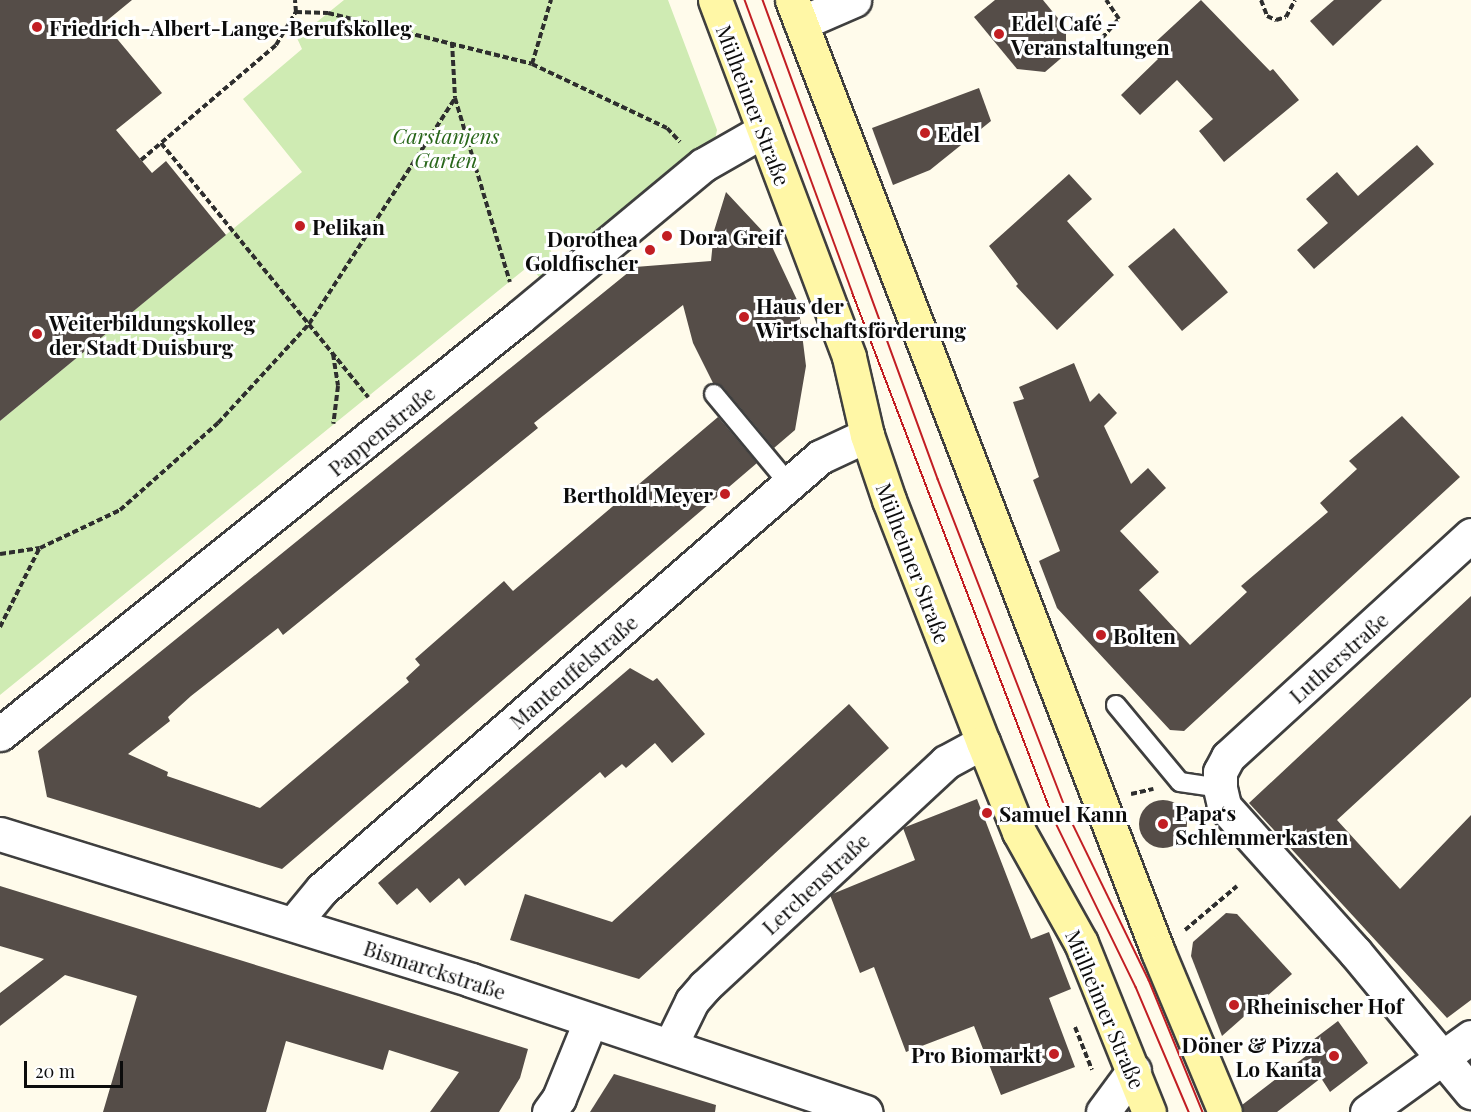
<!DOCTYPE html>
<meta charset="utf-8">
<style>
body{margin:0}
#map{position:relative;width:1471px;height:1112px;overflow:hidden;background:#fffbeb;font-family:"Playfair Display",serif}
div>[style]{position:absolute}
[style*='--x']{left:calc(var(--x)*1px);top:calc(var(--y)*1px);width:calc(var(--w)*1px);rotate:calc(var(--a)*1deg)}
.green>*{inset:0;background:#cfebb3}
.building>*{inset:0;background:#554d48;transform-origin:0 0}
.round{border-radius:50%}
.path>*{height:4px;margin-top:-2px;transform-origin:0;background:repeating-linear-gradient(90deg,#2e2e2e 0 6px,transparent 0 9px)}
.roads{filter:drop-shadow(2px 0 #3f3f3f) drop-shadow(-2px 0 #3f3f3f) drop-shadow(0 2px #3f3f3f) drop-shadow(0 -2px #3f3f3f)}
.lane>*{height:18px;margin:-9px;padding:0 9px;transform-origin:9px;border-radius:9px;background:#fff}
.street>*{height:33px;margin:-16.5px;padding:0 16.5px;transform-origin:16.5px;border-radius:16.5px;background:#fff}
.secondary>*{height:33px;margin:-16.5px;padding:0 16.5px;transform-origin:16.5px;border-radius:16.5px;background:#fff7a6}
.tram>*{height:1.5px;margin:-0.75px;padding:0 0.75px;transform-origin:0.75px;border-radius:0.75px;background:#c21e23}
.dots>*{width:16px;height:16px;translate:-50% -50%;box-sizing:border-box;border:3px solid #fff;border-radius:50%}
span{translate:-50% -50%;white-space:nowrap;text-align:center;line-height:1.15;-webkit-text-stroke:6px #fff;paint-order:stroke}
.poi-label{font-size:21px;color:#0c0c0c;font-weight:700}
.left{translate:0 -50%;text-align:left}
.right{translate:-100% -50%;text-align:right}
.street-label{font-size:21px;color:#0c0c0c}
.park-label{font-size:21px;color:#28661a;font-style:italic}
.scale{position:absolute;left:24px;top:1061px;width:99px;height:27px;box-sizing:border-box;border:3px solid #0c0c0c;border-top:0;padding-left:8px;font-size:18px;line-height:21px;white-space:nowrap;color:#0c0c0c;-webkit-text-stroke:4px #fff;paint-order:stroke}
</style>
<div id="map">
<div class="green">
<div style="clip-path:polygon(344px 0,668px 0,717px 130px,714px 145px,576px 250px,562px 240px,550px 249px,558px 266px,545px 285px,530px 265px,0 695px,0 421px,302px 172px,243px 99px,302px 49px,297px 38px)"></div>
</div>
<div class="building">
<div style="clip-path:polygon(0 0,132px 0,104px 23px,162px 93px,116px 130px,152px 173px,166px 161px,226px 235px,0 421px)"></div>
<div style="clip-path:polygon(995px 0,1043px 0,1066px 28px,1066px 54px,1045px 72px,1017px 69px,974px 17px)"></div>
<div style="clip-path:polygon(1201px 0,1270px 71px,1273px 69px,1299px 100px,1224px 162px,1199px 131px,1213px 119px,1177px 80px,1140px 115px,1121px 95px,1158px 59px,1148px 49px)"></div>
<div style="clip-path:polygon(1334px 0,1382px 0,1333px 46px,1310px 21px)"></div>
<div style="clip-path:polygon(979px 88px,991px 121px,930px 170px,893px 185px,872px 128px)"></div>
<div style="clip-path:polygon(1417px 145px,1434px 164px,1314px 269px,1297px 250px,1328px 223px,1306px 199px,1337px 172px,1358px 196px)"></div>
<div style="clip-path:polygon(1069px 174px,1092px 199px,1067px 221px,1114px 275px,1057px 330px,1016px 286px,1018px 284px,989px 246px)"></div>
<div style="clip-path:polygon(726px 192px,767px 236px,798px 302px,806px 366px,795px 430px,774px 448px,723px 387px,713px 383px,693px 343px,683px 305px,534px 423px,538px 428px,283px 635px,278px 628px,191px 696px,168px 717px,170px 721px,128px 754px,168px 772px,167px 776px,260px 808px,409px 682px,406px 678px,420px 665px,415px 659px,504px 581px,513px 591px,718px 417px,757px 463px,282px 869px,47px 797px,38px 751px,635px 267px,711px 261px,714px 231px)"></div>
<div style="left:1174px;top:228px;width:84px;height:60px;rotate:50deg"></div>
<div style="clip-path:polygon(1074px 363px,1090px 402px,1099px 393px,1117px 413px,1104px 426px,1131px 484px,1148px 468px,1166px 488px,1120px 531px,1159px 572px,1139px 590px,1190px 645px,1247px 592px,1241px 586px,1328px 512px,1320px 503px,1357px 469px,1349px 461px,1402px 416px,1460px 477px,1184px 731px,1170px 730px,1057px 608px,1039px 561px,1060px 551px,1033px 480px,1039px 477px,1013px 402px,1024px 399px,1019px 387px)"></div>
<div style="clip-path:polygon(1471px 596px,1471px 697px,1337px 820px,1400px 889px,1471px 815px,1471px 1000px,1447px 1018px,1249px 803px)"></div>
<div style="clip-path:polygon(630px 668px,653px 681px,657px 678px,705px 734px,672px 763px,655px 743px,626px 768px,622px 764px,605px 778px,600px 772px,465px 886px,459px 878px,430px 903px,417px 888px,397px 905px,378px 883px)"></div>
<div style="clip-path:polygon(849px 704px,889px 748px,639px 979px,510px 940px,525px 894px,612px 922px)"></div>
<div style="clip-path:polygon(977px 799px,1031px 939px,1049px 932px,1071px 989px,1049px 998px,1075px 1067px,1001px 1095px,974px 1026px,906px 1052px,874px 967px,860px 973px,830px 895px,915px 860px,903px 828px)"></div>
<div class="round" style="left:1139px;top:800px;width:48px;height:48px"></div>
<div style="clip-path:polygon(0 886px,528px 1049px,520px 1078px,499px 1112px,430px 1112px,459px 1072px,389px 1050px,383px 1070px,286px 1041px,266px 1112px,103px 1112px,137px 996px,65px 975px,0 1026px,0 993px,44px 959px,0 946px)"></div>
<div style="clip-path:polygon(1226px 913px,1237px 914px,1292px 974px,1222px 1036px,1191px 956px,1193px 942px)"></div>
<div style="clip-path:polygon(1338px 1021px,1368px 1063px,1330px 1092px,1321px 1078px,1277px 1112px,1243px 1112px,1242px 1105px,1306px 1056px,1301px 1049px)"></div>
<div style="clip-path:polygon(614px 1074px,716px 1105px,715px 1112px,590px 1112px)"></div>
</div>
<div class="path">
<div style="--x:1261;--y:0;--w:17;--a:69"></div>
<div style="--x:1267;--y:16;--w:10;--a:24"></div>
<div style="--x:1276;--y:20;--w:10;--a:-17"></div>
<div style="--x:1286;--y:17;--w:19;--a:-62"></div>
<div style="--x:296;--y:12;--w:32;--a:2"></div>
<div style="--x:328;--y:13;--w:210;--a:14"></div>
<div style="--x:532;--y:64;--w:149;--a:25.4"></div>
<div style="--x:667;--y:128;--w:19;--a:47"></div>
<div style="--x:452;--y:42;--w:56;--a:86.9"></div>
<div style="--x:455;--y:98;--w:192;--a:73.4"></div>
<div style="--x:1096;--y:45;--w:35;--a:-49"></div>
<div style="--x:1119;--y:19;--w:23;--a:-124"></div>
<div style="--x:532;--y:64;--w:67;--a:-73.5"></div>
<div style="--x:161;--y:143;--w:328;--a:50.8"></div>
<div style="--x:141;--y:160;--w:177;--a:-40.4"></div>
<div style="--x:276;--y:45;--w:39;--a:-59"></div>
<div style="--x:296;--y:12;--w:12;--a:-95"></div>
<div style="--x:333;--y:354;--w:32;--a:81"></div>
<div style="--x:338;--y:386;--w:38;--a:97"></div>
<div style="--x:0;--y:554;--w:40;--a:-8.5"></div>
<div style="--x:40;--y:548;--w:89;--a:-25.4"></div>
<div style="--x:120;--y:510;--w:131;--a:-41.6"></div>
<div style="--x:218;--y:423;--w:134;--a:-47.4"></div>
<div style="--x:309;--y:324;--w:269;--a:-57.1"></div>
<div style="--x:0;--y:627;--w:87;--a:-63.4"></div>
<div style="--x:1131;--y:794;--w:23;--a:-13"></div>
<div style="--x:1185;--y:930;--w:68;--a:-40.2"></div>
<div style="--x:1075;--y:1027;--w:46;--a:68.4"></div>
</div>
<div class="roads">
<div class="lane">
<div style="--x:714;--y:394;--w:117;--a:50.2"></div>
<div style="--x:1116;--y:705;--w:100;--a:50.3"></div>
<div style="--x:1180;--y:782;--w:40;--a:8.5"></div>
</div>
<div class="street">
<div style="--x:801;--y:23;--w:58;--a:-23.5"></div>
<div style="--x:1471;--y:535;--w:329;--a:137.6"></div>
<div style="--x:1228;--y:757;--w:17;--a:118"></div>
<div style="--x:1220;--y:772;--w:16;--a:90"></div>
<div style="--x:1220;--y:788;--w:18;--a:77"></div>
<div style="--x:1224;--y:806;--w:196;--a:48.1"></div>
<div style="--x:1355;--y:952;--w:182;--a:50.4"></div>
<div style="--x:0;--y:734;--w:668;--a:-38.74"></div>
<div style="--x:521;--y:316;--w:236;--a:-39.7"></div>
<div style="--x:703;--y:165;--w:70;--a:-29.8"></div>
<div style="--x:0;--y:834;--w:493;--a:17.2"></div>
<div style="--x:471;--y:980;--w:416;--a:18.5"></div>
<div style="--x:293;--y:924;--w:45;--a:-50.4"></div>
<div style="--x:322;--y:889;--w:659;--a:-40.94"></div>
<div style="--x:820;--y:457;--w:52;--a:-25.1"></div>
<div style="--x:670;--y:1046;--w:50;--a:-63.9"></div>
<div style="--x:692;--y:1001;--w:20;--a:-49"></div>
<div style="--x:705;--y:986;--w:329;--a:-42.9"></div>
<div style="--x:946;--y:762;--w:42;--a:-28.4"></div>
<div style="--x:549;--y:1112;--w:17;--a:-54"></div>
<div style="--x:559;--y:1098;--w:82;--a:-67.8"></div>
<div style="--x:1103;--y:1112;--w:52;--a:-53.6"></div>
<div style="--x:1367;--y:1112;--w:128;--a:-35.8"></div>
</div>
<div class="secondary">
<div style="--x:715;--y:0;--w:381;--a:69.4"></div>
<div style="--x:849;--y:357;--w:80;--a:77"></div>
<div style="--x:867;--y:435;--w:69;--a:71.3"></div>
<div style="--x:889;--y:500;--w:260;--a:68.8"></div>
<div style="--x:983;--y:742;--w:97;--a:68.2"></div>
<div style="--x:1019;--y:832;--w:127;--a:60.8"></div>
<div style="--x:1081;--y:943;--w:182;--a:68.1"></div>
<div style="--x:792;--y:0;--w:1020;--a:68.97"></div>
<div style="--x:1158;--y:952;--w:173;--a:67.3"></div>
</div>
</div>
<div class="tram">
<div style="--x:745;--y:0;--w:313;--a:69.8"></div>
<div style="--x:853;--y:294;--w:562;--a:69.05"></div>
<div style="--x:1054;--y:819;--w:187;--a:64"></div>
<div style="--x:1136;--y:987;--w:136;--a:67"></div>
<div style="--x:763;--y:0;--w:510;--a:69.93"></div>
<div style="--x:938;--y:479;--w:359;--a:68.8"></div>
<div style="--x:1068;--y:814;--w:185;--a:64"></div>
<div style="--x:1149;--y:980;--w:143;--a:67.8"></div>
</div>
<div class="dots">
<div style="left:37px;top:27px;background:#c21e23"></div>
<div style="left:999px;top:34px;background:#c21e23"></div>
<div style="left:925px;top:133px;background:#c21e23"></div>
<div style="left:300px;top:226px;background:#c21e23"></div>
<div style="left:667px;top:236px;background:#c21e23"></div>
<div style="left:650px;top:250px;background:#c21e23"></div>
<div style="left:744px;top:317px;background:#c21e23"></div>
<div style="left:37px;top:334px;background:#c21e23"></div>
<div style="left:725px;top:494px;background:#c21e23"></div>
<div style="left:1101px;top:635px;background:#c21e23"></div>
<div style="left:987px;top:813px;background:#c21e23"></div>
<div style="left:1163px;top:824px;background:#c21e23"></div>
<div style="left:1234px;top:1005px;background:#c21e23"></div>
<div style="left:1054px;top:1054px;background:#c21e23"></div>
<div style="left:1334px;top:1056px;background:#c21e23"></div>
</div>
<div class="poi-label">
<span class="left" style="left:1011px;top:34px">Edel Café -<br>Veranstaltungen</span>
<span class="left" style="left:49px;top:27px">Friedrich-Albert-Lange-Berufskolleg</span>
<span class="left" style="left:937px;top:133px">Edel</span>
<span class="left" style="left:312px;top:226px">Pelikan</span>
<span class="left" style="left:679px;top:236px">Dora Greif</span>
<span class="right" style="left:638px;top:250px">Dorothea<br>Goldfischer</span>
<span class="left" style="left:756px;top:317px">Haus der<br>Wirtschaftsförderung</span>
<span class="left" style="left:49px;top:334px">Weiterbildungskolleg<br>der Stadt Duisburg</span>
<span class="right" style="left:713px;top:494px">Berthold Meyer</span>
<span class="left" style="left:1113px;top:635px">Bolten</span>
<span class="left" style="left:1175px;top:824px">Papa‘s<br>Schlemmerkasten</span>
<span class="left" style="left:999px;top:813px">Samuel Kann</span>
<span class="left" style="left:1246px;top:1005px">Rheinischer Hof</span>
<span class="right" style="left:1322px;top:1056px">Döner &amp; Pizza<br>Lo Kanta</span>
<span class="right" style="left:1042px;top:1054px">Pro Biomarkt</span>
</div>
<div class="street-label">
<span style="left:754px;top:105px;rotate:69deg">Mülheimer Straße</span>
<span style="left:381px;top:430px;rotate:-39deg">Pappenstraße</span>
<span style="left:914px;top:563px;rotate:69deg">Mülheimer Straße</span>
<span style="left:1338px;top:657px;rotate:-42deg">Lutherstraße</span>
<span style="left:573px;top:671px;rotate:-41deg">Manteuffelstraße</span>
<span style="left:815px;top:883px;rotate:-43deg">Lerchenstraße</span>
<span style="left:435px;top:969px;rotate:18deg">Bismarckstraße</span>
<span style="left:1106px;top:1009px;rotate:67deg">Mülheimer Straße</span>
</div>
<div class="park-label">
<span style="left:446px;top:147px">Carstanjens<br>Garten</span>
</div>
<div class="scale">20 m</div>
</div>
